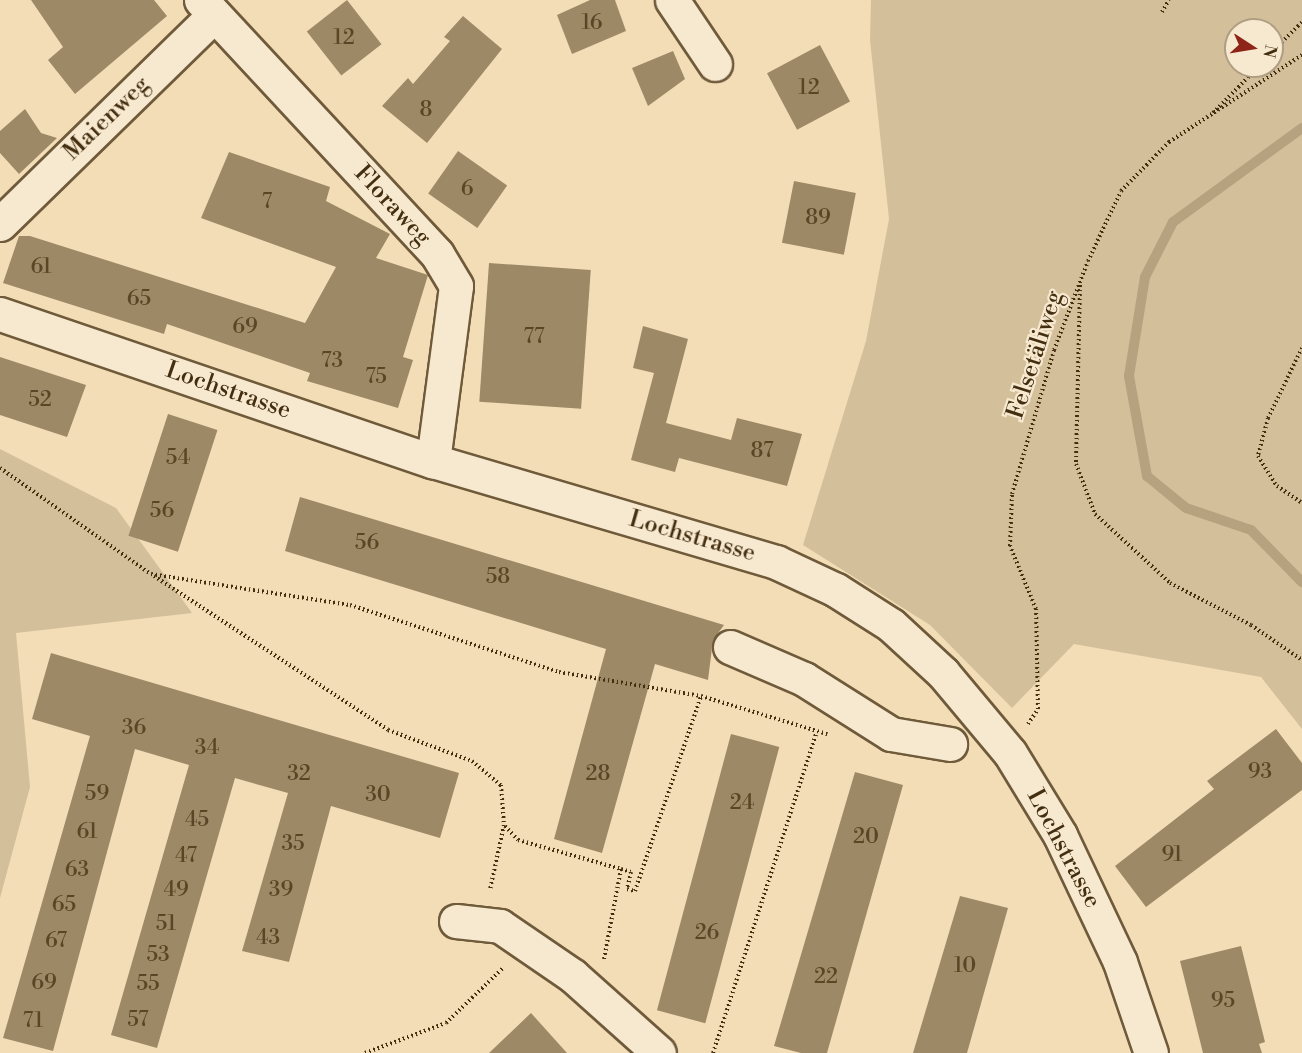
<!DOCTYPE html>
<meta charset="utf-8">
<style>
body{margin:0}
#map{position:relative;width:1302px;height:1053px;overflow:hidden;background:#f2ddb7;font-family:"Libre Bodoni",serif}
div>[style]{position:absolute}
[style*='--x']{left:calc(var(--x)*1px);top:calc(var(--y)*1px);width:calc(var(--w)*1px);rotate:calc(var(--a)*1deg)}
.green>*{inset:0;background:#d4bf9b}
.stream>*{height:10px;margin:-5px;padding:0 5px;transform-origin:5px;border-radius:5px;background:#b6a27e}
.building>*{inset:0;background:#9e8967;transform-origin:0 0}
.path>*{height:4px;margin-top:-2px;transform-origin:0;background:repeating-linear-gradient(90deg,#432e10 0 1.5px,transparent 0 4.5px)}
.roads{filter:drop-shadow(2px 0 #6f5a3a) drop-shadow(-2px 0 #6f5a3a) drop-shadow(0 2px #6f5a3a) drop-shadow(0 -2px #6f5a3a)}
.minor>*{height:33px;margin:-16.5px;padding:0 16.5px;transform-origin:16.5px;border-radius:16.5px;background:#f7e9d0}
span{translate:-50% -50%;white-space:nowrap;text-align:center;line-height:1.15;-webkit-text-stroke:4.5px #f7e9d0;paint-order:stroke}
.number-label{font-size:21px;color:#5a4526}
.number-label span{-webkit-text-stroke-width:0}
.street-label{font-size:24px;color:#432e10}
.north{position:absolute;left:1224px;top:18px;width:60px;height:60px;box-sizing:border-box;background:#f7e9d0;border:2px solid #af9e83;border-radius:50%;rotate:102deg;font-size:16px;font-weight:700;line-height:24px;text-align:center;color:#432e10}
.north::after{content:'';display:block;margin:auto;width:21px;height:27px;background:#8f2418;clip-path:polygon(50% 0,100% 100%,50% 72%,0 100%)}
</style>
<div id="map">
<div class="green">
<div style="clip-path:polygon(evenodd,871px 0,1302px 0,1302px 729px,1261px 677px,1074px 644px,1012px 708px,930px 625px,803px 545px,866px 341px,889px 219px,870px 40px,871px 0,1236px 30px,1272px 30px,1272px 66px,1236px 66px,1236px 30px)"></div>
<div style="clip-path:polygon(0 449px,116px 508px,192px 613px,16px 633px,30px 787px,0 898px)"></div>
</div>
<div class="stream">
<div style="--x:1302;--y:128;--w:160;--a:143.9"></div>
<div style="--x:1173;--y:222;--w:62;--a:117"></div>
<div style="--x:1145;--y:277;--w:100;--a:99.2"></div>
<div style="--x:1129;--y:376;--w:102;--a:79.8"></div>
<div style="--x:1147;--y:476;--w:50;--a:39.4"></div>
<div style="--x:1186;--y:508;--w:69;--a:18.7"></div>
<div style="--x:1251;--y:530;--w:73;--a:45.6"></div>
</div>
<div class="building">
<div style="clip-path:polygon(31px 0,154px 0,167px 16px,75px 94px,48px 60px,63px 47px)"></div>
<div style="left:347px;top:0;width:56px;height:51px;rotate:52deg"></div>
<div style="clip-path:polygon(590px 0,615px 0,626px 31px,572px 54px,557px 15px)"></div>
<div style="clip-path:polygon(463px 16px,502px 49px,427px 143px,382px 106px,408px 78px,413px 84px,450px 41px,444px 37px)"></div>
<div style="left:820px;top:45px;width:64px;height:60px;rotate:62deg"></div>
<div style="clip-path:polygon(673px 51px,685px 79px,648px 106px,632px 68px)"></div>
<div style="clip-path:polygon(25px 109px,41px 133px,57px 138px,19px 174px,0 153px,0 131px)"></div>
<div style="left:458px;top:151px;width:60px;height:52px;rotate:35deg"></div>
<div style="clip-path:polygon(229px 152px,330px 187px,326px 201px,390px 234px,376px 258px,428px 275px,403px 357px,413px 360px,398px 408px,307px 381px,310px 373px,167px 324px,164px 334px,3px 283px,19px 236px,30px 236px,305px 323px,336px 267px,201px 218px)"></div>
<div style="left:794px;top:181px;width:63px;height:63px;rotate:11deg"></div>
<div style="left:489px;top:263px;width:102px;height:139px;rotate:4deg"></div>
<div style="clip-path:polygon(643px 326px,688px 339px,666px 423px,731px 440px,737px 418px,802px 434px,787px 486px,679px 458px,675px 472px,631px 460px,654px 373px,633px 368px)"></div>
<div style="clip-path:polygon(0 357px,86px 385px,67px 437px,0 415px)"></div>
<div style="left:168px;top:414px;width:52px;height:128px;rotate:18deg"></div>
<div style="clip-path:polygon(300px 497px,724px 625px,713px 640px,708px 680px,655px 664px,602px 853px,554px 839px,606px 649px,285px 551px)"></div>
<div style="clip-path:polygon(51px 653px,459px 773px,440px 838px,331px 806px,289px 962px,242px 951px,288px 793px,235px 778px,157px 1048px,111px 1035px,189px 765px,135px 749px,53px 1051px,3px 1038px,90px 736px,32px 719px)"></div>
<div style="clip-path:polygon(1276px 729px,1302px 763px,1302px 790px,1146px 907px,1115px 866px,1214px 789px,1207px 781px)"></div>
<div style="left:731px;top:734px;width:50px;height:286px;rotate:15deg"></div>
<div style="clip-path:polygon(855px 772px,903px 785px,827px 1053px,801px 1053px,774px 1046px)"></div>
<div style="clip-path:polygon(960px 896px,1008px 908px,967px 1053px,913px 1053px)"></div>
<div style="clip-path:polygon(1241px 946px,1265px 1042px,1259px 1044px,1262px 1053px,1203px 1053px,1180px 961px)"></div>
<div style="clip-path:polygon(531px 1013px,567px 1053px,489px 1053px)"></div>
</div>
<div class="path">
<div style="--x:1162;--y:12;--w:14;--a:-60"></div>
<div style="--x:1272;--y:52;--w:42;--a:-45"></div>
<div style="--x:1213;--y:113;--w:66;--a:-45.6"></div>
<div style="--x:1080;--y:285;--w:179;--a:91.3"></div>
<div style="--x:1076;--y:464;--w:53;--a:69.2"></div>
<div style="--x:1095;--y:514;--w:102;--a:42.6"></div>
<div style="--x:1170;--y:583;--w:91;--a:27.4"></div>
<div style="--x:1251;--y:625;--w:62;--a:34.5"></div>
<div style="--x:1302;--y:348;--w:78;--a:115.9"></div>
<div style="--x:1268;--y:418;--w:39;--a:105"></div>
<div style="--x:1258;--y:456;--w:36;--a:58"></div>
<div style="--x:1277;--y:486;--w:30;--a:34"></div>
<div style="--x:0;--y:468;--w:184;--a:35.1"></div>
<div style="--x:151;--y:574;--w:201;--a:8.9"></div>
<div style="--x:350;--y:605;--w:219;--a:17.8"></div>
<div style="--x:559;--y:672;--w:144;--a:9.6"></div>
<div style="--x:701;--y:696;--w:132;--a:16.8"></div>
<div style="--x:154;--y:576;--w:280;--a:33.3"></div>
<div style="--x:388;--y:730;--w:90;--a:20.3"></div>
<div style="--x:472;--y:761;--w:38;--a:40"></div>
<div style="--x:501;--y:785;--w:40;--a:85.7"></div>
<div style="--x:504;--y:825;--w:66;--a:102.2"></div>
<div style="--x:1028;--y:724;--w:18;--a:-56"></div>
<div style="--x:1038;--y:709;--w:100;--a:-91.1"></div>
<div style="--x:1036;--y:609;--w:68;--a:-112.4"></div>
<div style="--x:1010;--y:546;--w:52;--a:-87.8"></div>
<div style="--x:1012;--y:494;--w:150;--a:-73.7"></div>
<div style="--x:1054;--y:350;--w:95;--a:-69.1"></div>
<div style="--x:1088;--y:261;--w:77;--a:-64.8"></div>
<div style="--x:1121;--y:191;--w:69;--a:-45.6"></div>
<div style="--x:1169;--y:142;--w:159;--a:-33.2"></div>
<div style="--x:505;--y:826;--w:19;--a:47"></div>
<div style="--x:518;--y:840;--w:107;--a:15.7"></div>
<div style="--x:604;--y:959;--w:92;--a:-79.3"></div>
<div style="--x:621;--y:869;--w:10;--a:17"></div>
<div style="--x:631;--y:872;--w:17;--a:103"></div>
<div style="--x:627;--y:889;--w:8;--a:14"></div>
<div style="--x:635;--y:891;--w:206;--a:-71.3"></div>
<div style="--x:365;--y:1053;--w:86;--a:-20.3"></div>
<div style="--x:446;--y:1023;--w:79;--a:-44"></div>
<div style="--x:713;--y:1053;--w:335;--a:-72.1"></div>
</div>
<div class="roads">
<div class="minor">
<div style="--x:201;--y:0;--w:347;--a:47.1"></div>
<div style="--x:437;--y:254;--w:37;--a:59"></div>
<div style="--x:456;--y:286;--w:177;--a:97.5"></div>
<div style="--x:672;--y:0;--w:77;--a:56.1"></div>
<div style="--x:0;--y:224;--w:299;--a:-44.3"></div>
<div style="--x:0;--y:314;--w:457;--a:18.8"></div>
<div style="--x:433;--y:461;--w:358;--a:16.4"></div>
<div style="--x:776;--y:562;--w:66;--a:25"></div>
<div style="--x:836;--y:590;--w:65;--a:32.5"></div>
<div style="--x:891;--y:625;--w:71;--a:42.7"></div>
<div style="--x:943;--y:673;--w:104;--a:50.1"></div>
<div style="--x:1010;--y:753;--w:96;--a:58.6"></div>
<div style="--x:1060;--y:835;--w:140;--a:64.7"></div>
<div style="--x:1120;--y:962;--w:96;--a:71.2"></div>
<div style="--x:730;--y:647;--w:81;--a:23.4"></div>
<div style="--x:804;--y:679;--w:103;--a:32.3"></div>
<div style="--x:891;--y:734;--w:60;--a:9.6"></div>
<div style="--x:456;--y:921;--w:44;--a:6.5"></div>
<div style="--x:500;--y:926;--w:88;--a:34.4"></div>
<div style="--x:573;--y:976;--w:115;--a:41.8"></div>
</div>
</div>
<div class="number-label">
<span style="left:592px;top:23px">16</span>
<span style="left:344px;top:38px">12</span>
<span style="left:809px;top:88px">12</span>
<span style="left:426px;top:110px">8</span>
<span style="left:467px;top:189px">6</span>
<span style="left:267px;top:202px">7</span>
<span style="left:818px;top:218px">89</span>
<span style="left:41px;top:267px">61</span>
<span style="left:139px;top:299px">65</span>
<span style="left:245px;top:327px">69</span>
<span style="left:534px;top:337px">77</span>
<span style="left:332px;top:361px">73</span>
<span style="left:376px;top:377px">75</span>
<span style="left:40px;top:400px">52</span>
<span style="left:762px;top:451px">87</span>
<span style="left:178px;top:458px">54</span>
<span style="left:162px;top:511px">56</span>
<span style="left:367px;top:543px">56</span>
<span style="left:498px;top:577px">58</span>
<span style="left:134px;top:728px">36</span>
<span style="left:207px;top:748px">34</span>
<span style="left:1260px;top:772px">93</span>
<span style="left:299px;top:774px">32</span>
<span style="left:598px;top:774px">28</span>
<span style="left:97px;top:794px">59</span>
<span style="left:378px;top:795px">30</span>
<span style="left:742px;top:803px">24</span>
<span style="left:197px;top:820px">45</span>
<span style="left:87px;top:832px">61</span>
<span style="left:866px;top:837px">20</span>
<span style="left:293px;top:844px">35</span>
<span style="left:1172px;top:855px">91</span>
<span style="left:186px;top:856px">47</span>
<span style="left:77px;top:870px">63</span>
<span style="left:176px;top:890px">49</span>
<span style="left:281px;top:890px">39</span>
<span style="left:64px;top:905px">65</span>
<span style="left:166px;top:924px">51</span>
<span style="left:707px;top:933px">26</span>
<span style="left:268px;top:938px">43</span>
<span style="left:56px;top:941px">67</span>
<span style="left:158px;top:955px">53</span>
<span style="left:965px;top:966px">10</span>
<span style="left:826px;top:977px">22</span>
<span style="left:44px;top:983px">69</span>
<span style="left:148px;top:984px">55</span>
<span style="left:1223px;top:1001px">95</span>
<span style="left:138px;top:1020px">57</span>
<span style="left:33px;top:1021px">71</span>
</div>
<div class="street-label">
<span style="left:107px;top:119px;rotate:-44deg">Maienweg</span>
<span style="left:392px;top:206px;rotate:47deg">Floraweg</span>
<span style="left:1036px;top:355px;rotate:-72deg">Felsetäliweg</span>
<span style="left:228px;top:391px;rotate:19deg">Lochstrasse</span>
<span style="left:692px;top:537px;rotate:16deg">Lochstrasse</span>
<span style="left:1063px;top:849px;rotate:62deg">Lochstrasse</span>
</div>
<div class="north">N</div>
</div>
